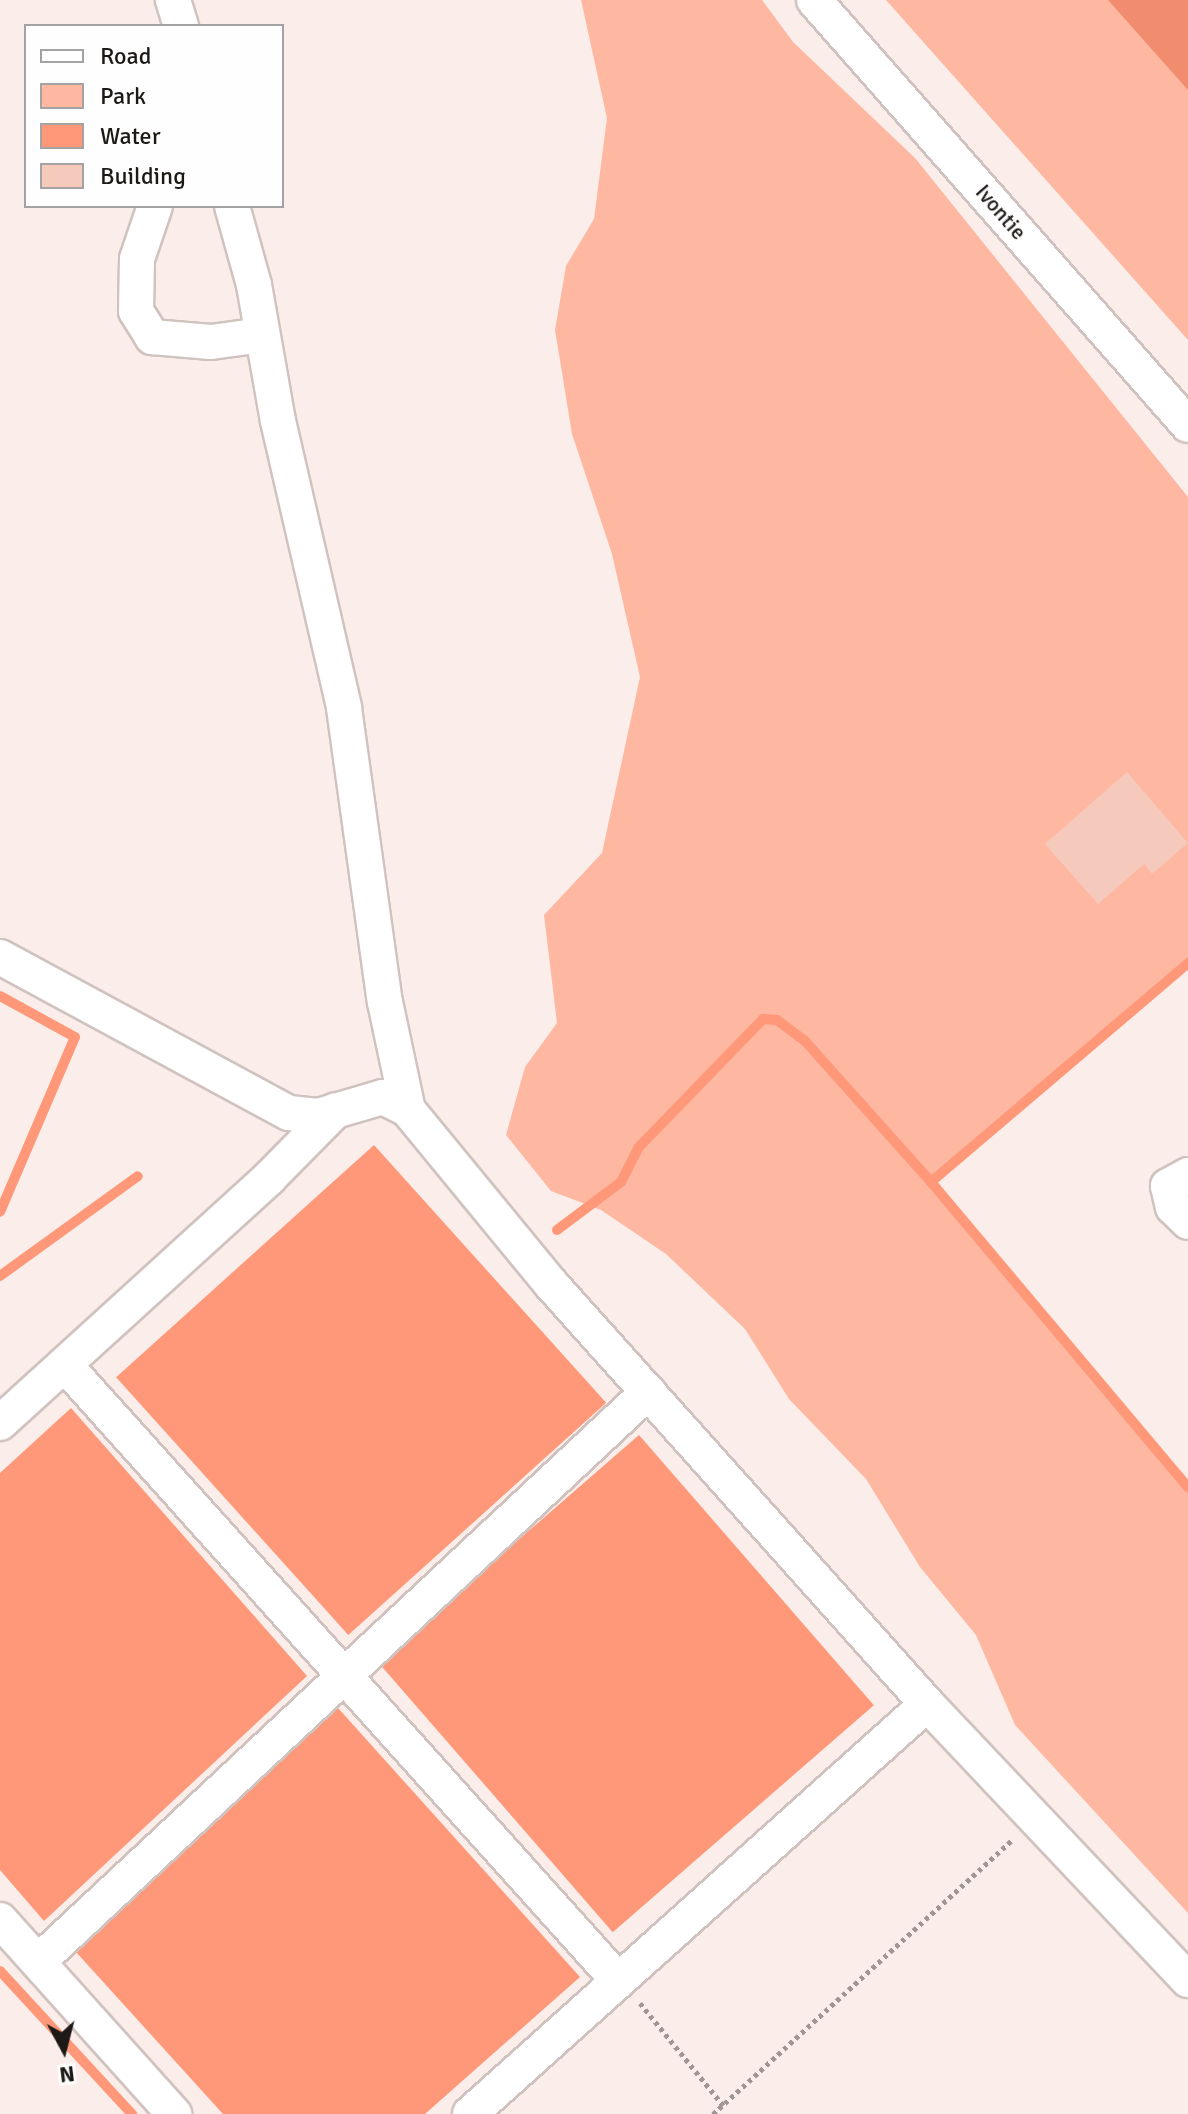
<!DOCTYPE html>
<style>
body{margin:0}
#map{position:relative;width:1188px;height:2114px;overflow:hidden;background:#fbede9;font-family:Signika,sans-serif}
div>[style]{position:absolute}
[style*='--x']{left:calc(var(--x)*1px);top:calc(var(--y)*1px);width:calc(var(--w)*1px);rotate:calc(var(--a)*1deg)}
.green>*{inset:0;background:#feb7a1}
.forest>*{inset:0;background:#f18d6e}
.water>*{inset:0;background:#fe9879;transform-origin:0 0}
.stream>*{height:10px;margin:-5px;padding:0 5px;transform-origin:5px;border-radius:5px;background:#fe9879}
.building>*{inset:0;background:#f5cabd}
.path>*{height:5px;margin-top:-2.5px;transform-origin:0;background:repeating-linear-gradient(90deg,#9f9592 0 4px,transparent 0 8px)}
.roads{filter:drop-shadow(2px 0 #d0c3bf) drop-shadow(-2px 0 #d0c3bf) drop-shadow(0 2px #d0c3bf) drop-shadow(0 -2px #d0c3bf)}
.minor>*{height:34px;margin:-17px;padding:0 17px;transform-origin:17px;border-radius:17px;background:#fff}
span{translate:-50% -50%;white-space:nowrap;text-align:center;line-height:1.15;-webkit-text-stroke:6px #fefefe;paint-order:stroke}
.street-label{font-size:22px;color:#1d1917}
.legend{position:absolute;left:24px;top:24px;width:260px;height:184px;box-sizing:border-box;background:#fefefe;border:2px solid #a4a2a2;margin:0;padding:10px 14px;list-style:none;font-size:24px;color:#1d1917}
.legend li{display:flex;align-items:center;gap:16px;height:40px}
.legend b{width:40px;border:2px solid #a4a2a2}
.north{position:absolute;left:24px;top:2010px;width:80px;height:80px;-webkit-text-stroke:6px #fefefe;paint-order:stroke;rotate:173deg;font-size:22px;font-weight:700;line-height:32px;text-align:center;color:#1d1917}
.north::after{content:'';display:block;margin:auto;width:28px;height:36px;background:#1d1917;clip-path:polygon(50% 0,100% 100%,50% 72%,0 100%)}
</style>
<div id="map">
<div class="green">
<div style="clip-path:polygon(581px 0,762px 0,793px 42px,915px 158px,1188px 497px,1188px 963px,931px 1182px,1188px 1487px,1188px 1913px,1015px 1725px,976px 1635px,920px 1567px,866px 1479px,789px 1399px,745px 1329px,666px 1254px,601px 1210px,551px 1191px,506px 1135px,525px 1067px,557px 1023px,544px 915px,602px 853px,640px 677px,612px 554px,572px 434px,555px 330px,566px 266px,594px 219px,607px 118px)"></div>
<div style="clip-path:polygon(886px 0,1119px 0,1188px 44px,1188px 340px)"></div>
</div>
<div class="forest">
<div style="clip-path:polygon(1108px 0,1188px 0,1188px 90px)"></div>
</div>
<div class="water">
<div style="left:374px;top:1145px;width:347px;height:347px;rotate:48deg"></div>
<div style="clip-path:polygon(71px 1408px,307px 1676px,44px 1921px,0 1870px,0 1473px)"></div>
<div style="left:639px;top:1435px;width:358px;height:346px;rotate:49deg"></div>
<div style="clip-path:polygon(338px 1708px,580px 1977px,425px 2114px,223px 2114px,76px 1952px)"></div>
</div>
<div class="stream">
<div style="--x:0;--y:996;--w:85;--a:28.7"></div>
<div style="--x:75;--y:1037;--w:190;--a:113.2"></div>
<div style="--x:931;--y:1182;--w:338;--a:-40.4"></div>
<div style="--x:557;--y:1230;--w:80;--a:-36.9"></div>
<div style="--x:621;--y:1182;--w:38;--a:-63"></div>
<div style="--x:638;--y:1148;--w:180;--a:-45.9"></div>
<div style="--x:763;--y:1019;--w:14;--a:4"></div>
<div style="--x:777;--y:1020;--w:35;--a:37"></div>
<div style="--x:805;--y:1041;--w:189;--a:48.2"></div>
<div style="--x:931;--y:1182;--w:399;--a:49.9"></div>
<div style="--x:0;--y:1276;--w:170;--a:-35.9"></div>
<div style="--x:0;--y:1971;--w:195;--a:47.3"></div>
</div>
<div class="building">
<div style="clip-path:polygon(1127px 772px,1188px 843px,1152px 874px,1144px 864px,1098px 904px,1045px 844px)"></div>
</div>
<div class="path">
<div style="--x:640;--y:2003;--w:132;--a:50.9"></div>
<div style="--x:713;--y:2114;--w:407;--a:-42.5"></div>
</div>
<div class="roads">
<div class="minor">
<div style="--x:173;--y:0;--w:27;--a:73"></div>
<div style="--x:814;--y:0;--w:566;--a:48.65"></div>
<div style="--x:155;--y:206;--w:56;--a:108.8"></div>
<div style="--x:137;--y:259;--w:52;--a:91.1"></div>
<div style="--x:136;--y:311;--w:31;--a:58"></div>
<div style="--x:152;--y:337;--w:59;--a:4.8"></div>
<div style="--x:211;--y:342;--w:51;--a:-7.8"></div>
<div style="--x:232;--y:206;--w:82;--a:74.4"></div>
<div style="--x:254;--y:285;--w:138;--a:80"></div>
<div style="--x:278;--y:421;--w:294;--a:77"></div>
<div style="--x:344;--y:708;--w:297;--a:82.1"></div>
<div style="--x:385;--y:1002;--w:110;--a:78"></div>
<div style="--x:0;--y:957;--w:328;--a:28.4"></div>
<div style="--x:289;--y:1113;--w:29;--a:6"></div>
<div style="--x:318;--y:1116;--w:68;--a:-16.3"></div>
<div style="--x:383;--y:1097;--w:28;--a:27"></div>
<div style="--x:408;--y:1110;--w:225;--a:50.6"></div>
<div style="--x:551;--y:1284;--w:564;--a:48.16"></div>
<div style="--x:927;--y:1704;--w:380;--a:46.6"></div>
<div style="--x:1188;--y:1175;--w:23;--a:151"></div>
<div style="--x:1168;--y:1186;--w:22;--a:77"></div>
<div style="--x:1173;--y:1207;--w:21;--a:45"></div>
<div style="--x:65;--y:1365;--w:824;--a:48.05"></div>
<div style="--x:0;--y:1423;--w:364;--a:-42.3"></div>
<div style="--x:269;--y:1178;--w:95;--a:-45.4"></div>
<div style="--x:0;--y:1920;--w:261;--a:48.1"></div>
<div style="--x:38;--y:1962;--w:835;--a:-43.06"></div>
<div style="--x:470;--y:2114;--w:614;--a:-41.9"></div>
</div>
</div>
<div class="street-label">
<span style="left:1001px;top:212px;rotate:49deg">Ivontie</span>
</div>
<ul class="legend">
<li><b style="height:10px;background:#fff"></b>Road</li>
<li><b style="height:22px;background:#feb7a1"></b>Park</li>
<li><b style="height:22px;background:#fe9879"></b>Water</li>
<li><b style="height:22px;background:#f5cabd"></b>Building</li>
</ul>
<div class="north">N</div>
</div>
